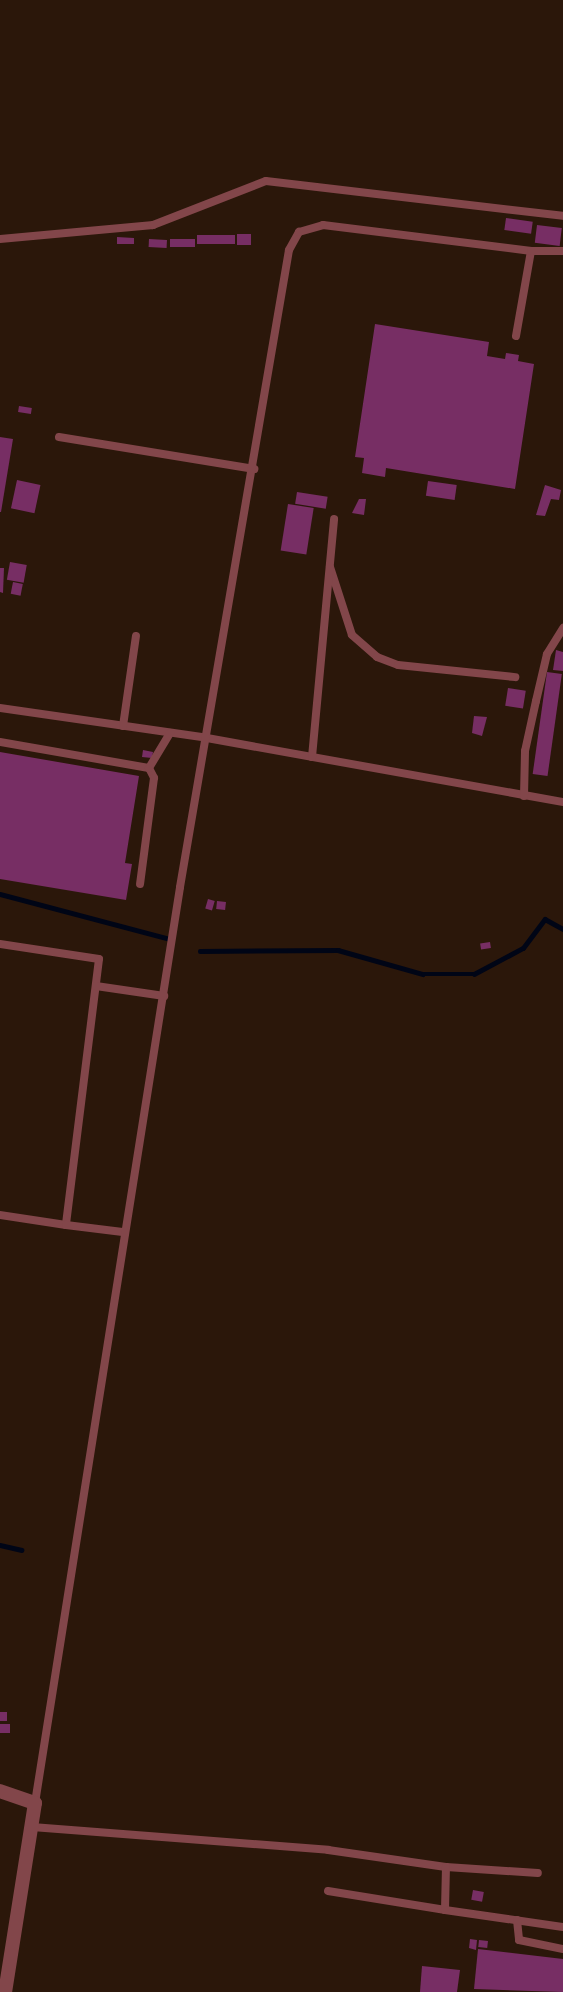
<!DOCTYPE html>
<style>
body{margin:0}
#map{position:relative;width:563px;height:1992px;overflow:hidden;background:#2b170a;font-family:"Source Sans 3",sans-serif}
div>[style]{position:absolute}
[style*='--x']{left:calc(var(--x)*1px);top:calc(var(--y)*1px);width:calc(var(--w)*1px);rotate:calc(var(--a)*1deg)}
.stream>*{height:4.5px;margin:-2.25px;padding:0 2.25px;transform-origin:2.25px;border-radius:2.25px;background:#000516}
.building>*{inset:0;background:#772e64;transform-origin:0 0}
.service>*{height:8px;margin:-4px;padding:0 4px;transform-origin:4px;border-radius:4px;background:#82464a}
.minor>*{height:14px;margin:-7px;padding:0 7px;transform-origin:7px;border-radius:7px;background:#82464a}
span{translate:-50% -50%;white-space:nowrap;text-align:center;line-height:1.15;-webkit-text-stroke:4.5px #210e03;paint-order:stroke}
</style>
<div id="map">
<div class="stream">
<div style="--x:0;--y:894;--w:173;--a:14.8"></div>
<div style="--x:200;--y:951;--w:138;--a:-0.4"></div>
<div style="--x:338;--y:950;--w:88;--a:15.8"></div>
<div style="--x:423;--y:974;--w:51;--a:0"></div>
<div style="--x:474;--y:974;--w:55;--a:-28"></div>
<div style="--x:523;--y:948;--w:36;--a:-53"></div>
<div style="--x:545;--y:919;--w:21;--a:29"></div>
<div style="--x:0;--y:1545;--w:22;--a:13"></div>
</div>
<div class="building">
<div style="left:506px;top:218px;width:27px;height:12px;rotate:8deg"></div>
<div style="left:537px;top:225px;width:25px;height:18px;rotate:7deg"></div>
<div style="left:237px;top:234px;width:14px;height:11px"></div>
<div style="left:235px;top:235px;width:9px;height:38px;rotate:90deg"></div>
<div style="clip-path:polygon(117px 237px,134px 238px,134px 244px,117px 244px)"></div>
<div style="left:149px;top:239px;width:18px;height:8px;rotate:3deg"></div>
<div style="left:170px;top:239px;width:25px;height:8px"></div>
<div style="clip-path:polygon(375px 324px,489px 342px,487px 356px,505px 359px,506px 353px,519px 355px,518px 361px,534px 364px,515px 489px,386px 468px,385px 477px,362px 473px,364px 458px,355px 457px)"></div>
<div style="left:19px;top:406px;width:13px;height:6px;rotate:9deg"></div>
<div style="clip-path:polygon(0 437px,13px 439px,1px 512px,0 512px)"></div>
<div style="left:17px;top:480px;width:24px;height:29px;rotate:12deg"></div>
<div style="left:428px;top:481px;width:29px;height:15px;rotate:8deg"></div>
<div style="clip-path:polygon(545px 485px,561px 490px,559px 500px,551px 499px,545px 516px,536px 515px)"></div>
<div style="left:297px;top:492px;width:31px;height:12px;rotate:9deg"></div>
<div style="clip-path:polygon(359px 499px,366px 499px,364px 515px,352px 513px)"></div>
<div style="left:288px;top:504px;width:26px;height:47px;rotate:9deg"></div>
<div style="left:10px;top:562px;width:17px;height:18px;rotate:10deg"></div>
<div style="clip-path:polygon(0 568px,4px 568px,3px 593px,0 592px)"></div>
<div style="left:13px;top:582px;width:10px;height:12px;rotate:11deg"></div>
<div style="clip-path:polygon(556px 650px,563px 652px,563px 671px,553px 670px)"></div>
<div style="left:547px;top:672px;width:15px;height:103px;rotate:8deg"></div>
<div style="left:508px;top:688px;width:18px;height:18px;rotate:9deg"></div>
<div style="clip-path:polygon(474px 716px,487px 717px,482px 736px,472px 733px)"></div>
<div style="clip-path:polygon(143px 750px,153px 752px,152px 758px,142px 757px)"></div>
<div style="clip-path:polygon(0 752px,139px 776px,125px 863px,132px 864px,126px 900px,0 879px)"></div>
<div style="left:208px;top:899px;width:7px;height:10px;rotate:16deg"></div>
<div style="left:217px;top:901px;width:9px;height:8px;rotate:6deg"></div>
<div style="left:490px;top:942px;width:6px;height:10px;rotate:81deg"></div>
<div style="left:0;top:1712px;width:7px;height:9px"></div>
<div style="left:0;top:1724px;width:10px;height:9px"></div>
<div style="left:473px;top:1890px;width:11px;height:10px;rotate:10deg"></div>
<div style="clip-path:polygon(470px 1939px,477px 1940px,476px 1950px,469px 1948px)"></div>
<div style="left:479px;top:1940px;width:9px;height:7px;rotate:6deg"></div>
<div style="clip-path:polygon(478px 1949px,563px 1959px,563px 1992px,474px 1989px)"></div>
<div style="clip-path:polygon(422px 1966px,460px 1970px,457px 1992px,420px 1992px)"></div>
</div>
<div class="service">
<div style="--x:0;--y:239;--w:154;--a:-5.2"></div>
<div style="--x:153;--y:225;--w:121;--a:-21.3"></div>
<div style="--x:266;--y:181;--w:299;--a:6.7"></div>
<div style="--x:516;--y:336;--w:86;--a:-80"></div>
<div style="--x:59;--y:437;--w:198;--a:9.3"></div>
<div style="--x:330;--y:567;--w:71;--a:72.1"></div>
<div style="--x:352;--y:635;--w:33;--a:41"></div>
<div style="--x:377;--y:657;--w:22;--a:21"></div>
<div style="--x:398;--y:665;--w:118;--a:5.9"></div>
<div style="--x:0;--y:708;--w:209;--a:8.2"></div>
<div style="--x:207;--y:738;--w:362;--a:10.2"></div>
<div style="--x:123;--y:726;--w:91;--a:-81.8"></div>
<div style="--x:0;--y:742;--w:151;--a:9.9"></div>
<div style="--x:149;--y:768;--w:11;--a:63"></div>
<div style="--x:154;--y:778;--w:107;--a:97.5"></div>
<div style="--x:312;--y:757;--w:239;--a:-84.7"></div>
<div style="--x:149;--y:768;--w:41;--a:-59"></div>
<div style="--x:524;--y:796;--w:45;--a:-88.7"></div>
<div style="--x:525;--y:751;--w:51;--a:-77.6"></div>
<div style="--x:536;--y:701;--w:48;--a:-76.8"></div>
<div style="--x:547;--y:654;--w:31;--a:-58"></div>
<div style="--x:0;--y:944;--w:100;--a:8.6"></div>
<div style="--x:99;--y:959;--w:268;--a:97.1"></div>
<div style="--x:66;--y:1225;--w:67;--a:-171.4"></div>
<div style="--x:96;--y:986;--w:69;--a:8.4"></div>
<div style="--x:66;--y:1225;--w:57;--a:7"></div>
<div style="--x:35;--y:1803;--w:927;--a:-81"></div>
<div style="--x:180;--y:887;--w:646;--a:-80.29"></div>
<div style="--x:289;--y:250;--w:21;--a:-61"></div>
<div style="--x:299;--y:232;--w:25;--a:-16"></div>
<div style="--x:323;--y:225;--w:210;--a:7.1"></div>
<div style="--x:531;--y:251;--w:32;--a:0"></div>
<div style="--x:32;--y:1827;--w:297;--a:4.4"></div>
<div style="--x:328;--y:1850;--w:119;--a:8.2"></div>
<div style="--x:446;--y:1867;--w:92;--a:3.7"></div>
<div style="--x:328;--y:1891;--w:119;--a:9.2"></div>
<div style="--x:445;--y:1910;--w:43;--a:-88.7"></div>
<div style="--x:445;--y:1910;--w:119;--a:8.2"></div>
<div style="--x:517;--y:1920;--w:20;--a:84"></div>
<div style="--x:519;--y:1940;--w:45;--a:11.6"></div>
</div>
<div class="minor">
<div style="--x:0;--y:1791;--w:37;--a:19"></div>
<div style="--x:35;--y:1803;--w:191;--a:99"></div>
</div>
</div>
